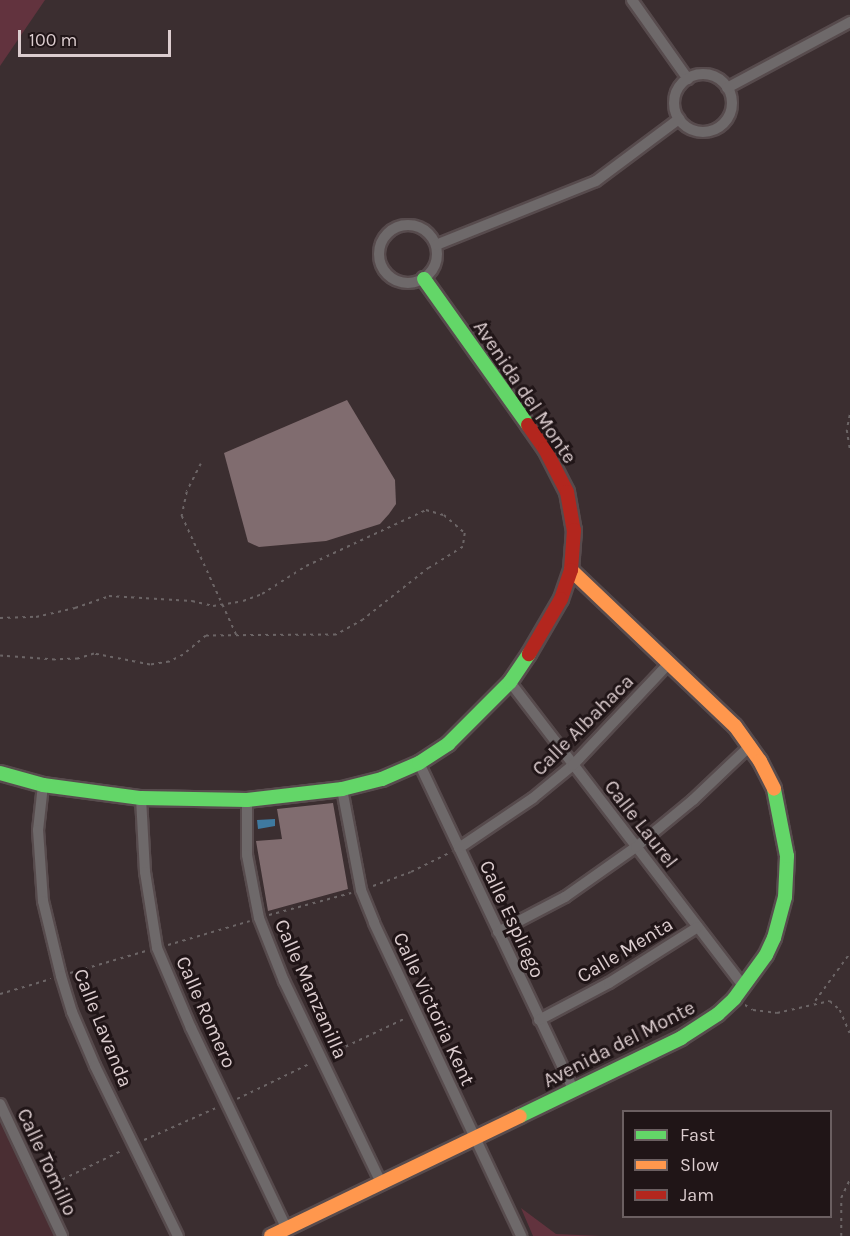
<!DOCTYPE html>
<style>
body{margin:0}
#map{position:relative;width:850px;height:1236px;overflow:hidden;background:#3b2e30;font-family:Karla,sans-serif}
div>[style]{position:absolute}
[style*='--x']{left:calc(var(--x)*1px);top:calc(var(--y)*1px);width:calc(var(--w)*1px);rotate:calc(var(--a)*1deg)}
.built>*{inset:0;background:#4a2e33}
.green>*{inset:0;background:#62333e}
.water>*{inset:0;background:#3f799f}
.building>*{inset:0;background:#806c6f}
.path>*{height:1.5px;margin-top:-0.75px;transform-origin:0;background:repeating-linear-gradient(90deg,#6c6566 0 3px,transparent 0 7.5px)}
.roads{filter:drop-shadow(2px 0 #574b4d) drop-shadow(-2px 0 #574b4d) drop-shadow(0 2px #574b4d) drop-shadow(0 -2px #574b4d)}
.street>*{height:10px;margin:-5px;padding:0 5px;transform-origin:5px;border-radius:5px;background:#6e696a}
.street>.ring{margin:-5px;padding:0;box-sizing:content-box;background:none;border:10px solid #6e696a;border-radius:50%}
.fast>*{height:14px;margin:-7px;padding:0 7px;transform-origin:7px;border-radius:7px;background:#63d668}
.slow>*{height:14px;margin:-7px;padding:0 7px;transform-origin:7px;border-radius:7px;background:#ff974d}
.jam>*{height:14px;margin:-7px;padding:0 7px;transform-origin:7px;border-radius:7px;background:#b3261e}
span{translate:-50% -50%;white-space:nowrap;text-align:center;line-height:1.15;-webkit-text-stroke:6px #201517;paint-order:stroke}
.street-label{font-size:20px;color:#dccdcf}
.legend{position:absolute;left:622px;top:1110px;width:210px;height:108px;box-sizing:border-box;background:#201517;border:2px solid #6b5f61;margin:0;padding:8px 10px;list-style:none;font-size:18px;color:#dccdcf}
.legend li{display:flex;align-items:center;gap:12px;height:30px}
.legend b{width:30px;border:2px solid #6b5f61}
.scale{position:absolute;left:18px;top:30px;width:153px;height:27px;box-sizing:border-box;border:3px solid #dccdcf;border-top:0;padding-left:8px;font-size:18px;line-height:21px;white-space:nowrap;color:#dccdcf;-webkit-text-stroke:4px #201517;paint-order:stroke}
</style>
<div id="map">
<div class="built">
<div style="clip-path:polygon(0 1104px,62px 1236px,0 1236px)"></div>
</div>
<div class="green">
<div style="clip-path:polygon(0 0,45px 0,0 66px)"></div>
<div style="clip-path:polygon(521px 1208px,556px 1234px,601px 1236px,533px 1236px)"></div>
</div>
<div class="water">
<div style="clip-path:polygon(275px 819px,275px 826px,258px 829px,257px 820px)"></div>
</div>
<div class="building">
<div style="clip-path:polygon(347px 400px,395px 480px,396px 504px,389px 514px,380px 524px,326px 541px,259px 547px,248px 542px,224px 453px)"></div>
<div style="clip-path:polygon(333px 803px,348px 889px,268px 911px,256px 841px,282px 839px,277px 809px)"></div>
</div>
<div class="path">
<div style="--x:850;--y:415;--w:15;--a:101"></div>
<div style="--x:847;--y:430;--w:19;--a:81"></div>
<div style="--x:201;--y:464;--w:31;--a:117"></div>
<div style="--x:187;--y:492;--w:25;--a:102"></div>
<div style="--x:182;--y:516;--w:132;--a:65.4"></div>
<div style="--x:0;--y:618;--w:36;--a:-2"></div>
<div style="--x:36;--y:617;--w:40;--a:-13"></div>
<div style="--x:75;--y:608;--w:36;--a:-19"></div>
<div style="--x:109;--y:596;--w:83;--a:3.4"></div>
<div style="--x:192;--y:601;--w:22;--a:13"></div>
<div style="--x:213;--y:606;--w:30;--a:-9"></div>
<div style="--x:243;--y:601;--w:20;--a:-20"></div>
<div style="--x:262;--y:594;--w:52;--a:-32.5"></div>
<div style="--x:306;--y:566;--w:132;--a:-25"></div>
<div style="--x:426;--y:510;--w:19;--a:16"></div>
<div style="--x:444;--y:515;--w:28;--a:41"></div>
<div style="--x:465;--y:533;--w:14;--a:98"></div>
<div style="--x:463;--y:547;--w:40;--a:148"></div>
<div style="--x:429;--y:568;--w:84;--a:141.8"></div>
<div style="--x:363;--y:620;--w:31;--a:151"></div>
<div style="--x:336;--y:635;--w:130;--a:179.6"></div>
<div style="--x:206;--y:636;--w:30;--a:140"></div>
<div style="--x:183;--y:655;--w:16;--a:153"></div>
<div style="--x:169;--y:662;--w:19;--a:171"></div>
<div style="--x:150;--y:665;--w:57;--a:-168.9"></div>
<div style="--x:94;--y:654;--w:17;--a:163"></div>
<div style="--x:78;--y:659;--w:23;--a:178"></div>
<div style="--x:55;--y:660;--w:55;--a:-175.8"></div>
<div style="--x:373;--y:886;--w:40;--a:-20.2"></div>
<div style="--x:411;--y:872;--w:45;--a:-26.6"></div>
<div style="--x:269;--y:915;--w:85;--a:-15"></div>
<div style="--x:168;--y:945;--w:85;--a:-16.3"></div>
<div style="--x:70;--y:973;--w:79;--a:-16.1"></div>
<div style="--x:0;--y:994;--w:53;--a:-16.4"></div>
<div style="--x:815;--y:1001;--w:59;--a:-53.9"></div>
<div style="--x:745;--y:1005;--w:9;--a:32"></div>
<div style="--x:753;--y:1010;--w:24;--a:7"></div>
<div style="--x:777;--y:1013;--w:54;--a:-12.8"></div>
<div style="--x:830;--y:1001;--w:13;--a:42"></div>
<div style="--x:840;--y:1010;--w:25;--a:67"></div>
<div style="--x:332;--y:1053;--w:82;--a:-25.3"></div>
<div style="--x:237;--y:1099;--w:82;--a:-25.9"></div>
<div style="--x:144;--y:1140;--w:79;--a:-24"></div>
<div style="--x:49;--y:1186;--w:82;--a:-25.9"></div>
<div style="--x:841;--y:1236;--w:38;--a:-90"></div>
<div style="--x:841;--y:1198;--w:21;--a:-65"></div>
</div>
<div class="roads">
<div class="street">
<div style="--x:632;--y:0;--w:97;--a:54.7"></div>
<div class="ring" style="left:674px;top:74px;width:48px;height:48px"></div>
<div style="--x:727;--y:88;--w:140;--a:-28.2"></div>
<div class="ring" style="left:379px;top:225px;width:48px;height:48px"></div>
<div style="--x:436;--y:245;--w:172;--a:-21.8"></div>
<div style="--x:596;--y:181;--w:104;--a:-36.8"></div>
<div style="--x:510;--y:682;--w:384;--a:52.5"></div>
<div style="--x:419;--y:763;--w:363;--a:64.7"></div>
<div style="--x:43;--y:785;--w:45;--a:96.3"></div>
<div style="--x:38;--y:830;--w:71;--a:86"></div>
<div style="--x:43;--y:901;--w:77;--a:76.5"></div>
<div style="--x:61;--y:976;--w:38;--a:73"></div>
<div style="--x:72;--y:1012;--w:59;--a:66.9"></div>
<div style="--x:95;--y:1066;--w:189;--a:64"></div>
<div style="--x:342;--y:789;--w:103;--a:79.3"></div>
<div style="--x:361;--y:890;--w:35;--a:68"></div>
<div style="--x:374;--y:923;--w:346;--a:64.8"></div>
<div style="--x:141;--y:798;--w:74;--a:86.9"></div>
<div style="--x:145;--y:872;--w:77;--a:81"></div>
<div style="--x:157;--y:948;--w:87;--a:67"></div>
<div style="--x:191;--y:1028;--w:223;--a:64.5"></div>
<div style="--x:247;--y:800;--w:55;--a:90"></div>
<div style="--x:247;--y:855;--w:64;--a:79.2"></div>
<div style="--x:259;--y:918;--w:68;--a:68.4"></div>
<div style="--x:284;--y:981;--w:224;--a:64.3"></div>
<div style="--x:459;--y:848;--w:89;--a:-34"></div>
<div style="--x:533;--y:798;--w:52;--a:-39.5"></div>
<div style="--x:573;--y:765;--w:140;--a:-46.7"></div>
<div style="--x:498;--y:932;--w:76;--a:-27.6"></div>
<div style="--x:565;--y:897;--w:87;--a:-35.2"></div>
<div style="--x:636;--y:847;--w:74;--a:-39.5"></div>
<div style="--x:693;--y:800;--w:80;--a:-43.5"></div>
<div style="--x:539;--y:1020;--w:79;--a:-27.9"></div>
<div style="--x:609;--y:983;--w:105;--a:-32.2"></div>
<div style="--x:0;--y:1104;--w:146;--a:64.8"></div>
</div>
<div class="fast">
<div style="--x:424;--y:279;--w:179;--a:54.5"></div>
<div style="--x:0;--y:773;--w:45;--a:15.6"></div>
<div style="--x:43;--y:785;--w:99;--a:7.6"></div>
<div style="--x:141;--y:798;--w:106;--a:1.1"></div>
<div style="--x:247;--y:800;--w:96;--a:-6.6"></div>
<div style="--x:342;--y:789;--w:41;--a:-14"></div>
<div style="--x:382;--y:779;--w:40;--a:-23.4"></div>
<div style="--x:419;--y:763;--w:35;--a:-33"></div>
<div style="--x:448;--y:744;--w:88;--a:-45"></div>
<div style="--x:510;--y:682;--w:34;--a:-56"></div>
<div style="--x:520;--y:1116;--w:179;--a:-25.8"></div>
<div style="--x:681;--y:1038;--w:44;--a:-33"></div>
<div style="--x:718;--y:1014;--w:22;--a:-43"></div>
<div style="--x:734;--y:999;--w:54;--a:-54"></div>
<div style="--x:766;--y:955;--w:19;--a:-65"></div>
<div style="--x:774;--y:938;--w:42;--a:-75"></div>
<div style="--x:785;--y:897;--w:41;--a:-87.2"></div>
<div style="--x:787;--y:856;--w:68;--a:-101"></div>
</div>
<div class="slow">
<div style="--x:571;--y:570;--w:226;--a:43.6"></div>
<div style="--x:735;--y:726;--w:43;--a:54.5"></div>
<div style="--x:760;--y:761;--w:31;--a:63"></div>
<div style="--x:271;--y:1236;--w:276;--a:-25.7"></div>
</div>
<div class="jam">
<div style="--x:528;--y:425;--w:29;--a:55"></div>
<div style="--x:545;--y:449;--w:48;--a:62.9"></div>
<div style="--x:567;--y:492;--w:39;--a:80"></div>
<div style="--x:574;--y:530;--w:40;--a:94.3"></div>
<div style="--x:571;--y:570;--w:31;--a:109"></div>
<div style="--x:561;--y:599;--w:64;--a:120.2"></div>
</div>
</div>
<div class="street-label">
<span style="left:525px;top:392px;rotate:56deg">Avenida del Monte</span>
<span style="left:583px;top:725px;rotate:-45deg">Calle Albahaca</span>
<span style="left:641px;top:824px;rotate:52deg">Calle Laurel</span>
<span style="left:512px;top:919px;rotate:65deg">Calle Espliego</span>
<span style="left:625px;top:950px;rotate:-31deg">Calle Menta</span>
<span style="left:311px;top:989px;rotate:66deg">Calle Manzanilla</span>
<span style="left:434px;top:1009px;rotate:65deg">Calle Victoria Kent</span>
<span style="left:206px;top:1012px;rotate:66deg">Calle Romero</span>
<span style="left:103px;top:1028px;rotate:68deg">Calle Lavanda</span>
<span style="left:619px;top:1044px;rotate:-27deg">Avenida del Monte</span>
<span style="left:47px;top:1162px;rotate:65deg">Calle Tomillo</span>
</div>
<ul class="legend">
<li><b style="height:8px;background:#63d668"></b>Fast</li>
<li><b style="height:8px;background:#ff974d"></b>Slow</li>
<li><b style="height:8px;background:#b3261e"></b>Jam</li>
</ul>
<div class="scale">100 m</div>
</div>
